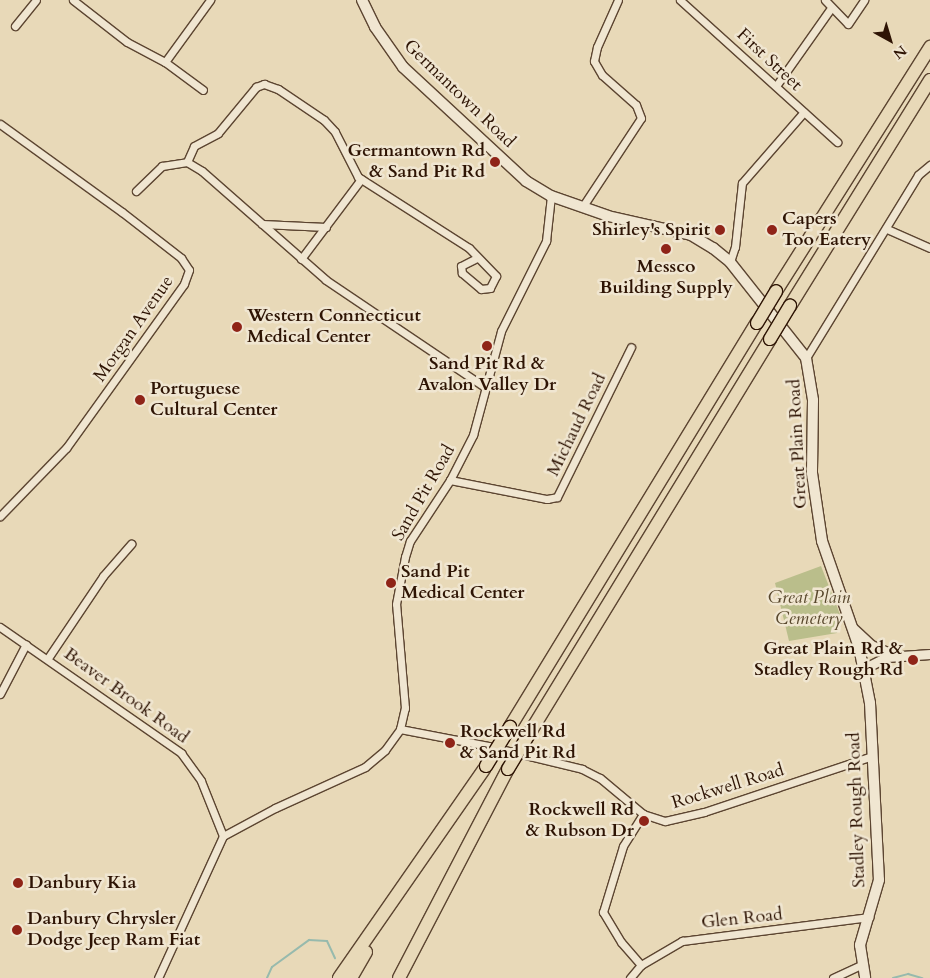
<!DOCTYPE html>
<style>
body{margin:0}
#map{position:relative;width:930px;height:978px;overflow:hidden;background:#e8d9b8;font-family:Cardo,serif}
div>[style]{position:absolute}
[style*='--x']{left:calc(var(--x)*1px);top:calc(var(--y)*1px);width:calc(var(--w)*1px);rotate:calc(var(--a)*1deg)}
.green>*{inset:0;background:#babe8b}
.stream>*{height:2px;margin:-1px;padding:0 1px;transform-origin:1px;border-radius:1px;background:#97baad}
.roads{filter:drop-shadow(1px 0 #5c4531) drop-shadow(-1px 0 #5c4531) drop-shadow(0 1px #5c4531) drop-shadow(0 -1px #5c4531)}
.minor>*{height:7px;margin:-3.5px;padding:0 3.5px;transform-origin:3.5px;border-radius:3.5px;background:#f0e6d1}
.tertiary>*{height:9px;margin:-4.5px;padding:0 4.5px;transform-origin:4.5px;border-radius:4.5px;background:#f0e6d1}
.secondary>*{height:10px;margin:-5px;padding:0 5px;transform-origin:5px;border-radius:5px;background:#f0e6d1}
.motorway>*{height:12px;margin:-6px;padding:0 6px;transform-origin:6px;border-radius:6px;background:#e8d9b8}
.bridges{filter:drop-shadow(1px 0 #2e1404) drop-shadow(-1px 0 #2e1404) drop-shadow(0 1px #2e1404) drop-shadow(0 -1px #2e1404)}
.motorway-bridge>*{height:12px;margin:-6px;padding:0 6px;transform-origin:6px;border-radius:6px;background:#e8d9b8}
.dots>*{width:14px;height:14px;translate:-50% -50%;box-sizing:border-box;border:2px solid #f0e6d1;border-radius:50%}
span{translate:-50% -50%;white-space:nowrap;text-align:center;line-height:1.15;-webkit-text-stroke:5px #f0e6d1;paint-order:stroke}
.street-label{font-size:18px;color:#2e1404}
.poi-label{font-size:18px;color:#2e1404;font-weight:700}
.right{translate:-100% -50%;text-align:right}
.left{translate:0 -50%;text-align:left}
.park-label{font-size:18px;color:#58472c;font-style:italic}
.north{position:absolute;left:865px;top:15px;width:50px;height:50px;-webkit-text-stroke:4px #f0e6d1;paint-order:stroke;rotate:141deg;font-size:14px;font-weight:700;line-height:20px;text-align:center;color:#2e1404}
.north::after{content:'';display:block;margin:auto;width:18px;height:22px;background:#2e1404;clip-path:polygon(50% 0,100% 100%,50% 72%,0 100%)}
</style>
<div id="map">
<div class="green">
<div style="clip-path:polygon(821px 566px,841px 617px,837px 633px,789px 641px,775px 583px)"></div>
</div>
<div class="stream">
<div style="--x:267;--y:978;--w:12;--a:-66"></div>
<div style="--x:272;--y:967;--w:46;--a:-36.1"></div>
<div style="--x:309;--y:940;--w:18;--a:3"></div>
<div style="--x:327;--y:941;--w:19;--a:65"></div>
<div style="--x:893;--y:978;--w:16;--a:-15"></div>
<div style="--x:908;--y:974;--w:15;--a:16"></div>
</div>
<div class="roads">
<div class="minor">
<div style="--x:73;--y:0;--w:68;--a:37.9"></div>
<div style="--x:127;--y:42;--w:43;--a:27.8"></div>
<div style="--x:165;--y:62;--w:47;--a:36.4"></div>
<div style="--x:680;--y:0;--w:212;--a:42.1"></div>
<div style="--x:825;--y:0;--w:33;--a:46"></div>
<div style="--x:848;--y:24;--w:29;--a:-56"></div>
<div style="--x:15;--y:26;--w:33;--a:-51"></div>
<div style="--x:165;--y:62;--w:77;--a:-54"></div>
<div style="--x:776;--y:86;--w:95;--a:-54.8"></div>
<div style="--x:0;--y:124;--w:150;--a:35.8"></div>
<div style="--x:122;--y:212;--w:75;--a:37.9"></div>
<div style="--x:181;--y:258;--w:14;--a:56"></div>
<div style="--x:189;--y:270;--w:15;--a:110"></div>
<div style="--x:184;--y:284;--w:202;--a:125.7"></div>
<div style="--x:66;--y:448;--w:95;--a:134.1"></div>
<div style="--x:187;--y:162;--w:17;--a:-66"></div>
<div style="--x:194;--y:146;--w:27;--a:-28"></div>
<div style="--x:218;--y:133;--w:60;--a:-50.4"></div>
<div style="--x:256;--y:87;--w:9;--a:-21"></div>
<div style="--x:264;--y:84;--w:15;--a:20"></div>
<div style="--x:278;--y:89;--w:55;--a:34"></div>
<div style="--x:324;--y:120;--w:16;--a:47"></div>
<div style="--x:335;--y:132;--w:51;--a:62.9"></div>
<div style="--x:358;--y:177;--w:132;--a:32.6"></div>
<div style="--x:469;--y:248;--w:39;--a:46"></div>
<div style="--x:496;--y:276;--w:13;--a:117"></div>
<div style="--x:490;--y:288;--w:9;--a:174"></div>
<div style="--x:481;--y:289;--w:25;--a:-140"></div>
<div style="--x:462;--y:273;--w:7;--a:-98"></div>
<div style="--x:461;--y:266;--w:18;--a:-27"></div>
<div style="--x:136;--y:191;--w:36;--a:-44"></div>
<div style="--x:162;--y:166;--w:25;--a:-9"></div>
<div style="--x:187;--y:162;--w:17;--a:31"></div>
<div style="--x:202;--y:171;--w:165;--a:41.3"></div>
<div style="--x:326;--y:280;--w:193;--a:34"></div>
<div style="--x:583;--y:206;--w:105;--a:-56.6"></div>
<div style="--x:641;--y:118;--w:14;--a:-111"></div>
<div style="--x:636;--y:105;--w:45;--a:-138.6"></div>
<div style="--x:602;--y:75;--w:16;--a:-120"></div>
<div style="--x:594;--y:61;--w:14;--a:-78"></div>
<div style="--x:597;--y:47;--w:51;--a:-65.9"></div>
<div style="--x:262;--y:224;--w:64;--a:2.7"></div>
<div style="--x:887;--y:229;--w:47;--a:23.8"></div>
<div style="--x:301;--y:259;--w:100;--a:-53.1"></div>
<div style="--x:730;--y:262;--w:16;--a:-72"></div>
<div style="--x:735;--y:247;--w:64;--a:-83.8"></div>
<div style="--x:742;--y:183;--w:94;--a:-48.9"></div>
<div style="--x:806;--y:358;--w:215;--a:-58.5"></div>
<div style="--x:918;--y:175;--w:16;--a:-40"></div>
<div style="--x:450;--y:480;--w:99;--a:11.1"></div>
<div style="--x:547;--y:499;--w:10;--a:-11"></div>
<div style="--x:557;--y:497;--w:167;--a:-63.7"></div>
<div style="--x:0;--y:627;--w:221;--a:34.8"></div>
<div style="--x:181;--y:753;--w:34;--a:54"></div>
<div style="--x:201;--y:781;--w:59;--a:68.2"></div>
<div style="--x:48;--y:658;--w:99;--a:-56.1"></div>
<div style="--x:103;--y:576;--w:43;--a:-48.8"></div>
<div style="--x:0;--y:694;--w:56;--a:-62.5"></div>
<div style="--x:400;--y:729;--w:90;--a:10.9"></div>
<div style="--x:488;--y:746;--w:97;--a:13.7"></div>
<div style="--x:582;--y:769;--w:20;--a:27"></div>
<div style="--x:600;--y:778;--w:56;--a:39.9"></div>
<div style="--x:643;--y:814;--w:23;--a:18"></div>
<div style="--x:665;--y:821;--w:40;--a:-13"></div>
<div style="--x:704;--y:812;--w:177;--a:-18.4"></div>
<div style="--x:223;--y:836;--w:59;--a:-28.3"></div>
<div style="--x:275;--y:808;--w:99;--a:-24.5"></div>
<div style="--x:365;--y:767;--w:26;--a:-40"></div>
<div style="--x:385;--y:750;--w:26;--a:-54"></div>
<div style="--x:400;--y:729;--w:22;--a:-77"></div>
<div style="--x:405;--y:708;--w:104;--a:-94.9"></div>
<div style="--x:396;--y:604;--w:48;--a:-79.2"></div>
<div style="--x:405;--y:557;--w:17;--a:-73"></div>
<div style="--x:410;--y:541;--w:73;--a:-56.7"></div>
<div style="--x:450;--y:480;--w:51;--a:-62.9"></div>
<div style="--x:473;--y:435;--w:108;--a:-74.9"></div>
<div style="--x:501;--y:331;--w:101;--a:-63.4"></div>
<div style="--x:546;--y:241;--w:45;--a:-83.7"></div>
<div style="--x:641;--y:965;--w:30;--a:-131"></div>
<div style="--x:621;--y:942;--w:35;--a:-121"></div>
<div style="--x:603;--y:912;--w:69;--a:-73.1"></div>
<div style="--x:623;--y:846;--w:38;--a:-58"></div>
<div style="--x:158;--y:978;--w:156;--a:-65.4"></div>
<div style="--x:630;--y:978;--w:17;--a:-50"></div>
<div style="--x:641;--y:965;--w:48;--a:-30.3"></div>
<div style="--x:682;--y:941;--w:189;--a:-7.3"></div>
<div style="--x:833;--y:978;--w:31;--a:-25"></div>
</div>
<div class="tertiary">
<div style="--x:853;--y:628;--w:25;--a:43"></div>
<div style="--x:871;--y:645;--w:25;--a:23"></div>
<div style="--x:865;--y:668;--w:25;--a:-27"></div>
<div style="--x:887;--y:657;--w:43;--a:-4"></div>
</div>
<div class="secondary">
<div style="--x:362;--y:0;--w:30;--a:64"></div>
<div style="--x:375;--y:27;--w:49;--a:55"></div>
<div style="--x:403;--y:67;--w:168;--a:42.8"></div>
<div style="--x:526;--y:181;--w:29;--a:31"></div>
<div style="--x:551;--y:196;--w:60;--a:19.3"></div>
<div style="--x:608;--y:216;--w:85;--a:12.9"></div>
<div style="--x:691;--y:235;--w:26;--a:31"></div>
<div style="--x:713;--y:248;--w:22;--a:39"></div>
<div style="--x:730;--y:262;--w:122;--a:51.6"></div>
<div style="--x:806;--y:358;--w:43;--a:80.5"></div>
<div style="--x:813;--y:400;--w:73;--a:90.8"></div>
<div style="--x:812;--y:473;--w:69;--a:81.6"></div>
<div style="--x:822;--y:541;--w:112;--a:70.8"></div>
<div style="--x:859;--y:647;--w:57;--a:78.9"></div>
<div style="--x:870;--y:703;--w:177;--a:87.1"></div>
<div style="--x:879;--y:880;--w:68;--a:106.3"></div>
<div style="--x:860;--y:945;--w:33;--a:81"></div>
</div>
<div class="motorway">
<div style="--x:776;--y:291;--w:289;--a:-57.7"></div>
<div style="--x:790;--y:306;--w:266;--a:-58.2"></div>
<div style="--x:510;--y:727;--w:474;--a:-58.6"></div>
<div style="--x:529;--y:734;--w:463;--a:-58.6"></div>
<div style="--x:339;--y:978;--w:254;--a:-55.2"></div>
<div style="--x:351;--y:978;--w:30;--a:-60"></div>
<div style="--x:399;--y:978;--w:236;--a:-62.5"></div>
</div>
</div>
<div class="bridges">
<div class="motorway-bridge">
<div style="--x:757;--y:323;--w:37;--a:-59"></div>
<div style="--x:770;--y:339;--w:39;--a:-59"></div>
<div style="--x:486;--y:766;--w:46;--a:-58.4"></div>
<div style="--x:508;--y:769;--w:41;--a:-59"></div>
</div>
</div>
<div class="dots">
<div style="left:495px;top:162px;background:#8f2418"></div>
<div style="left:720px;top:230px;background:#8f2418"></div>
<div style="left:772px;top:230px;background:#8f2418"></div>
<div style="left:666px;top:249px;background:#8f2418"></div>
<div style="left:237px;top:327px;background:#8f2418"></div>
<div style="left:487px;top:346px;background:#8f2418"></div>
<div style="left:140px;top:400px;background:#8f2418"></div>
<div style="left:391px;top:583px;background:#8f2418"></div>
<div style="left:913px;top:660px;background:#8f2418"></div>
<div style="left:450px;top:743px;background:#8f2418"></div>
<div style="left:644px;top:821px;background:#8f2418"></div>
<div style="left:18px;top:883px;background:#8f2418"></div>
<div style="left:17px;top:930px;background:#8f2418"></div>
</div>
<div class="street-label">
<span style="left:769px;top:60px;rotate:43deg">First Street</span>
<span style="left:459px;top:94px;rotate:44deg">Germantown Road</span>
<span style="left:134px;top:329px;rotate:-55deg">Morgan Avenue</span>
<span style="left:577px;top:425px;rotate:-64deg">Michaud Road</span>
<span style="left:798px;top:444px;rotate:-93deg">Great Plain Road</span>
<span style="left:424px;top:493px;rotate:-60deg">Sand Pit Road</span>
<span style="left:126px;top:696px;rotate:36deg">Beaver Brook Road</span>
<span style="left:728px;top:787px;rotate:-17deg">Rockwell Road</span>
<span style="left:857px;top:810px;rotate:-92deg">Stadley Rough Road</span>
<span style="left:742px;top:919px;rotate:-6deg">Glen Road</span>
</div>
<div class="poi-label">
<span class="right" style="left:485px;top:162px">Germantown Rd<br>&amp; Sand Pit Rd</span>
<span class="left" style="left:782px;top:230px">Capers<br>Too Eatery</span>
<span class="right" style="left:710px;top:230px">Shirley's Spirit</span>
<span style="left:666px;top:278px">Messco<br>Building Supply</span>
<span class="left" style="left:247px;top:327px">Western Connecticut<br>Medical Center</span>
<span style="left:487px;top:375px">Sand Pit Rd &amp;<br>Avalon Valley Dr</span>
<span class="left" style="left:150px;top:400px">Portuguese<br>Cultural Center</span>
<span class="left" style="left:401px;top:583px">Sand Pit<br>Medical Center</span>
<span class="right" style="left:903px;top:660px">Great Plain Rd &amp;<br>Stadley Rough Rd</span>
<span class="left" style="left:460px;top:743px">Rockwell Rd<br>&amp; Sand Pit Rd</span>
<span class="right" style="left:634px;top:821px">Rockwell Rd<br>&amp; Rubson Dr</span>
<span class="left" style="left:28px;top:883px">Danbury Kia</span>
<span class="left" style="left:27px;top:930px">Danbury Chrysler<br>Dodge Jeep Ram Fiat</span>
</div>
<div class="park-label">
<span style="left:809px;top:609px">Great Plain<br>Cemetery</span>
</div>
<div class="north">N</div>
</div>
